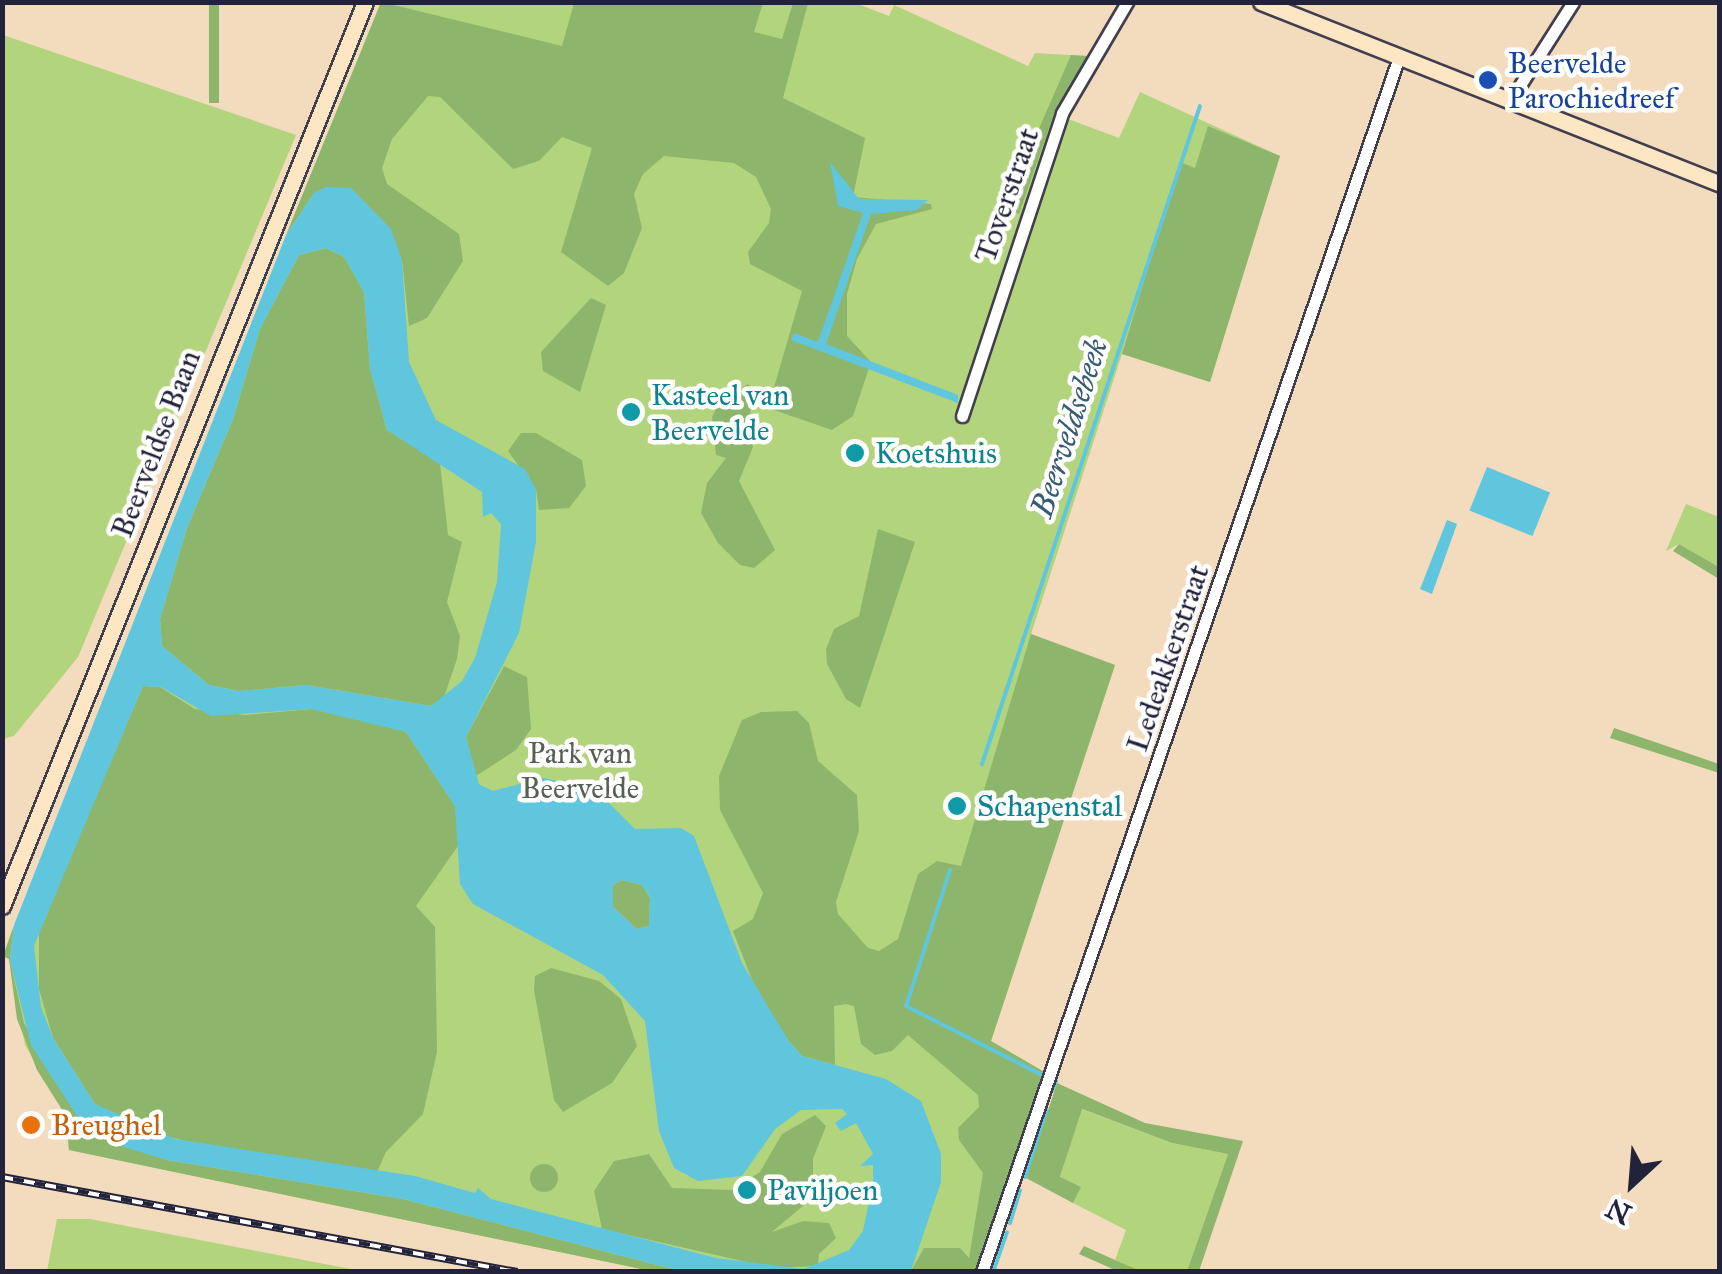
<!DOCTYPE html>
<style>
body{margin:0}
#map{position:relative;width:1722px;height:1274px;overflow:hidden;background:#f2dcbd;font-family:"IM FELL Great Primer",serif}
div>[style]{position:absolute}
[style*='--x']{left:calc(var(--x)*1px);top:calc(var(--y)*1px);width:calc(var(--w)*1px);rotate:calc(var(--a)*1deg)}
.green>*{inset:0;background:#b2d47d}
.forest>*{inset:0;background:#8db66c;transform-origin:0 0}
.round{border-radius:50%}
.water>*{inset:0;background:#60c6dd;transform-origin:0 0}
.stream>*{height:4px;margin:-2px;padding:0 2px;transform-origin:2px;border-radius:2px;background:#60c6dd}
.roads{filter:drop-shadow(2px 0 #413e4e) drop-shadow(-2px 0 #413e4e) drop-shadow(0 2px #413e4e) drop-shadow(0 -2px #413e4e)}
.street>*{height:11px;margin:-5.5px;padding:0 5.5px;transform-origin:5.5px;border-radius:5.5px;background:#fff}
.secondary>*{height:15px;margin:-7.5px;padding:0 7.5px;transform-origin:7.5px;border-radius:7.5px;background:#fce6c4}
.rail>*{height:8px;margin-top:-4px;transform-origin:0;background:repeating-linear-gradient(90deg,#fff 0 11px,#22223b 0 22px);box-sizing:border-box;border-block:2px solid #22223b}
.dots>*{width:28px;height:28px;translate:-50% -50%;box-sizing:border-box;border:5px solid #fff;border-radius:50%}
span{translate:-50% -50%;white-space:nowrap;text-align:center;line-height:1.15;-webkit-text-stroke:9px #fff;paint-order:stroke}
.transit-label{font-size:30px;color:#164399}
.left{translate:0 -50%;text-align:left}
.street-label{font-size:30px;color:#22223b}
.culture-label{font-size:30px;color:#0d838f}
.park-label{font-size:30px;color:#546052}
.food-label{font-size:30px;color:#c56008}
.water-label{font-size:32px;color:#385b74;font-style:italic}
.frame{position:absolute;inset:0;border:5px solid #22223b;pointer-events:none}
.north{position:absolute;left:1582px;top:1134px;width:100px;height:100px;-webkit-text-stroke:8px #fff;paint-order:stroke;rotate:206deg;font-size:28px;font-weight:700;line-height:40px;text-align:center;color:#22223b}
.north::after{content:'';display:block;margin:auto;width:35px;height:45px;background:#22223b;clip-path:polygon(50% 0,100% 100%,50% 72%,0 100%)}
</style>
<div id="map">
<div class="green">
<div style="clip-path:polygon(853px 2px,889px 16px,894px 5px,1028px 66px,1035px 53px,1087px 56px,1055px 114px,1119px 138px,1140px 92px,1280px 156px,1210px 382px,1122px 354px,1031px 634px,1115px 665px,991px 1041px,1046px 1073px,977px 1271px,651px 1271px,69px 1150px,66px 1116px,25px 1045px,9px 959px,3px 956px,381px 3px)"></div>
<div style="clip-path:polygon(3px 35px,296px 135px,78px 657px,14px 736px,3px 739px)"></div>
<div style="clip-path:polygon(1686px 504px,1719px 517px,1719px 567px,1679px 544px,1666px 551px)"></div>
<div style="clip-path:polygon(1081px 1109px,1172px 1143px,1228px 1154px,1187px 1271px,1141px 1271px,1115px 1260px,1126px 1230px,1073px 1203px,1080px 1187px,1060px 1178px)"></div>
<div style="clip-path:polygon(57px 1219px,90px 1219px,351px 1269px,47px 1271px)"></div>
</div>
<div class="forest">
<div style="clip-path:polygon(381px 2px,562px 46px,574px 3px,763px 3px,754px 32px,782px 39px,793px 3px,808px 3px,783px 98px,865px 138px,853px 197px,931px 204px,932px 209px,876px 224px,857px 259px,847px 294px,847px 336px,871px 362px,853px 416px,832px 430px,768px 408px,802px 291px,750px 264px,748px 252px,769px 223px,771px 209px,756px 177px,734px 163px,664px 156px,643px 174px,634px 194px,642px 228px,624px 273px,608px 286px,561px 252px,592px 148px,562px 137px,539px 161px,513px 169px,440px 97px,428px 96px,392px 139px,382px 168px,387px 184px,459px 234px,463px 261px,427px 318px,409px 326px,402px 260px,314px 193px,286px 235px)"></div>
<div style="left:209px;top:3px;width:10px;height:100px"></div>
<div style="clip-path:polygon(1071px 55px,1087px 56px,1054px 114px,1019px 214px,1004px 209px)"></div>
<div style="clip-path:polygon(1208px 126px,1280px 156px,1210px 382px,1122px 354px,1180px 162px,1195px 168px)"></div>
<div style="clip-path:polygon(326px 248px,344px 257px,364px 292px,370px 369px,387px 430px,440px 463px,448px 535px,462px 542px,447px 602px,460px 636px,457px 659px,443px 700px,431px 706px,306px 685px,239px 691px,209px 685px,162px 646px,160px 619px,187px 528px,233px 419px,260px 329px,299px 255px)"></div>
<div style="clip-path:polygon(591px 298px,606px 305px,580px 392px,543px 371px,541px 352px)"></div>
<div style="clip-path:polygon(748px 384px,760px 395px,750px 412px,753px 447px,739px 481px,775px 550px,754px 568px,740px 565px,718px 543px,701px 513px,707px 483px,726px 458px,716px 455px,712px 417px,721px 399px)"></div>
<div style="clip-path:polygon(521px 433px,536px 433px,582px 460px,586px 486px,569px 508px,539px 510px,536px 490px,508px 451px)"></div>
<div style="clip-path:polygon(878px 529px,915px 542px,860px 708px,846px 699px,827px 664px,826px 649px,834px 629px,859px 616px)"></div>
<div style="clip-path:polygon(1679px 544px,1719px 567px,1719px 579px,1673px 551px)"></div>
<div style="clip-path:polygon(1031px 634px,1115px 665px,991px 1041px,1046px 1073px,977px 1271px,911px 1271px,924px 1248px,960px 1248px,969px 1258px,983px 1173px,959px 1140px,958px 1128px,979px 1107px,978px 1095px,908px 1035px,892px 1051px,875px 1055px,861px 1044px,854px 1006px,846px 1004px,834px 1006px,835px 1065px,802px 1056px,788px 1040px,759px 998px,733px 931px,753px 919px,763px 893px,720px 810px,719px 776px,742px 720px,761px 712px,797px 711px,809px 723px,818px 761px,857px 795px,859px 831px,836px 902px,838px 914px,868px 948px,879px 951px,898px 939px,918px 874px,937px 861px,961px 866px)"></div>
<div style="clip-path:polygon(504px 666px,527px 677px,531px 729px,516px 750px,476px 776px,466px 737px)"></div>
<div style="clip-path:polygon(143px 686px,160px 687px,195px 709px,245px 715px,311px 709px,374px 719px,406px 732px,455px 806px,460px 843px,416px 906px,435px 927px,437px 1052px,423px 1114px,386px 1152px,377px 1172px,216px 1149px,143px 1130px,95px 1104px,53px 1038px,39px 989px,39px 927px)"></div>
<div style="clip-path:polygon(1614px 728px,1719px 764px,1719px 773px,1610px 738px)"></div>
<div style="clip-path:polygon(622px 880px,642px 885px,650px 898px,649px 926px,637px 929px,613px 907px,613px 885px)"></div>
<div style="clip-path:polygon(14px 925px,10px 960px,24px 1023px,79px 1119px,104px 1137px,167px 1160px,403px 1199px,680px 1271px,651px 1271px,69px 1150px,66px 1116px,37px 1070px,17px 1019px,9px 959px,3px 956px)"></div>
<div style="clip-path:polygon(551px 968px,599px 981px,621px 999px,637px 1046px,612px 1083px,563px 1112px,554px 1100px,534px 990px,535px 976px)"></div>
<div style="clip-path:polygon(1057px 1083px,1145px 1123px,1243px 1141px,1199px 1271px,1187px 1271px,1228px 1154px,1172px 1143px,1082px 1109px,1060px 1177px,1081px 1187px,1073px 1203px,1026px 1178px)"></div>
<div style="clip-path:polygon(815px 1115px,826px 1126px,813px 1159px,813px 1180px,804px 1205px,772px 1232px,803px 1221px,829px 1223px,836px 1238px,819px 1254px,818px 1266px,773px 1268px,602px 1229px,594px 1191px,614px 1161px,649px 1154px,672px 1188px,732px 1190px,760px 1172px,782px 1134px)"></div>
<div class="round" style="left:530px;top:1164px;width:28px;height:28px"></div>
<div style="clip-path:polygon(1084px 1246px,1115px 1260px,1141px 1271px,1117px 1271px,1079px 1254px)"></div>
</div>
<div class="water">
<div style="clip-path:polygon(830px 162px,859px 199px,928px 200px,917px 210px,871px 214px,826px 344px,958px 395px,958px 403px,791px 340px,794px 333px,818px 342px,863px 213px,838px 206px)"></div>
<div style="clip-path:polygon(evenodd,326px 187px,351px 188px,391px 229px,402px 260px,409px 362px,436px 420px,525px 469px,536px 490px,536px 542px,519px 633px,466px 737px,479px 784px,493px 791px,543px 778px,576px 785px,605px 799px,635px 829px,681px 828px,694px 836px,742px 963px,788px 1040px,802px 1056px,886px 1079px,921px 1101px,941px 1154px,941px 1182px,911px 1271px,680px 1271px,403px 1199px,167px 1160px,124px 1147px,79px 1119px,31px 1045px,10px 960px,14px 925px,286px 235px,314px 193px,326px 187px,326px 248px,344px 257px,364px 292px,370px 369px,387px 430px,482px 492px,483px 517px,491px 513px,501px 524px,497px 582px,475px 658px,462px 681px,431px 706px,306px 685px,239px 691px,209px 685px,162px 646px,160px 619px,187px 528px,233px 419px,260px 329px,299px 255px,326px 248px,326px 187px,143px 686px,161px 687px,211px 716px,311px 709px,406px 732px,455px 806px,460px 884px,473px 904px,603px 975px,645px 1021px,659px 1131px,674px 1168px,698px 1181px,742px 1176px,775px 1129px,801px 1110px,842px 1109px,847px 1114px,835px 1123px,841px 1131px,856px 1123px,873px 1154px,860px 1166px,873px 1165px,873px 1182px,863px 1231px,849px 1250px,804px 1269px,716px 1258px,491px 1199px,478px 1188px,475px 1193px,415px 1176px,175px 1139px,95px 1104px,53px 1038px,41px 1007px,34px 946px,143px 686px,326px 187px,622px 880px,642px 885px,650px 897px,649px 926px,637px 929px,613px 907px,613px 885px,622px 880px)"></div>
<div style="left:1487px;top:467px;width:68px;height:47px;rotate:22deg"></div>
<div style="clip-path:polygon(1447px 520px,1457px 524px,1432px 594px,1420px 589px)"></div>
</div>
<div class="stream">
<div style="--x:982;--y:764;--w:693;--a:-71.67"></div>
<div style="--x:950;--y:870;--w:143;--a:107.9"></div>
<div style="--x:906;--y:1006;--w:155;--a:26.9"></div>
<div style="--x:1052;--y:1091;--w:11;--a:-68"></div>
<div style="--x:1025;--y:1177;--w:71;--a:-72.1"></div>
<div style="--x:1010;--y:1223;--w:34;--a:-73"></div>
<div style="--x:993;--y:1272;--w:42;--a:-70.7"></div>
</div>
<div class="roads">
<div class="street">
<div style="--x:1510;--y:101;--w:117;--a:-57.5"></div>
<div style="--x:962;--y:416;--w:319;--a:-71.7"></div>
<div style="--x:1062;--y:113;--w:129;--a:-59.6"></div>
<div style="--x:982;--y:1272;--w:1281;--a:-71.06"></div>
</div>
<div class="secondary">
<div style="--x:1261;--y:2;--w:494;--a:21.6"></div>
<div style="--x:2;--y:906;--w:974;--a:-68.12"></div>
</div>
</div>
<div class="rail">
<div style="--x:2;--y:1177;--w:524;--a:10.45"></div>
</div>
<div class="dots">
<div style="left:1488px;top:80px;background:#1a4fb4"></div>
<div style="left:631px;top:412px;background:#0f9aa8"></div>
<div style="left:855px;top:453px;background:#0f9aa8"></div>
<div style="left:957px;top:806px;background:#0f9aa8"></div>
<div style="left:31px;top:1125px;background:#e8710a"></div>
<div style="left:747px;top:1190px;background:#0f9aa8"></div>
</div>
<div class="transit-label">
<span class="left" style="left:1508px;top:80px">Beervelde<br>Parochiedreef</span>
</div>
<div class="street-label">
<span style="left:1007px;top:195px;rotate:-71deg">Toverstraat</span>
<span style="left:156px;top:444px;rotate:-69deg">Beerveldse Baan</span>
<span style="left:1168px;top:658px;rotate:-71deg">Ledeakkerstraat</span>
</div>
<div class="culture-label">
<span class="left" style="left:651px;top:412px">Kasteel van<br>Beervelde</span>
<span class="left" style="left:875px;top:453px">Koetshuis</span>
<span class="left" style="left:977px;top:806px">Schapenstal</span>
<span class="left" style="left:767px;top:1190px">Paviljoen</span>
</div>
<div class="park-label">
<span style="left:580px;top:770px">Park van<br>Beervelde</span>
</div>
<div class="food-label">
<span class="left" style="left:51px;top:1125px">Breughel</span>
</div>
<div class="water-label">
<span style="left:1070px;top:428px;rotate:-72deg">Beerveldsebeek</span>
</div>
<div class="frame"></div>
<div class="north">N</div>
</div>
